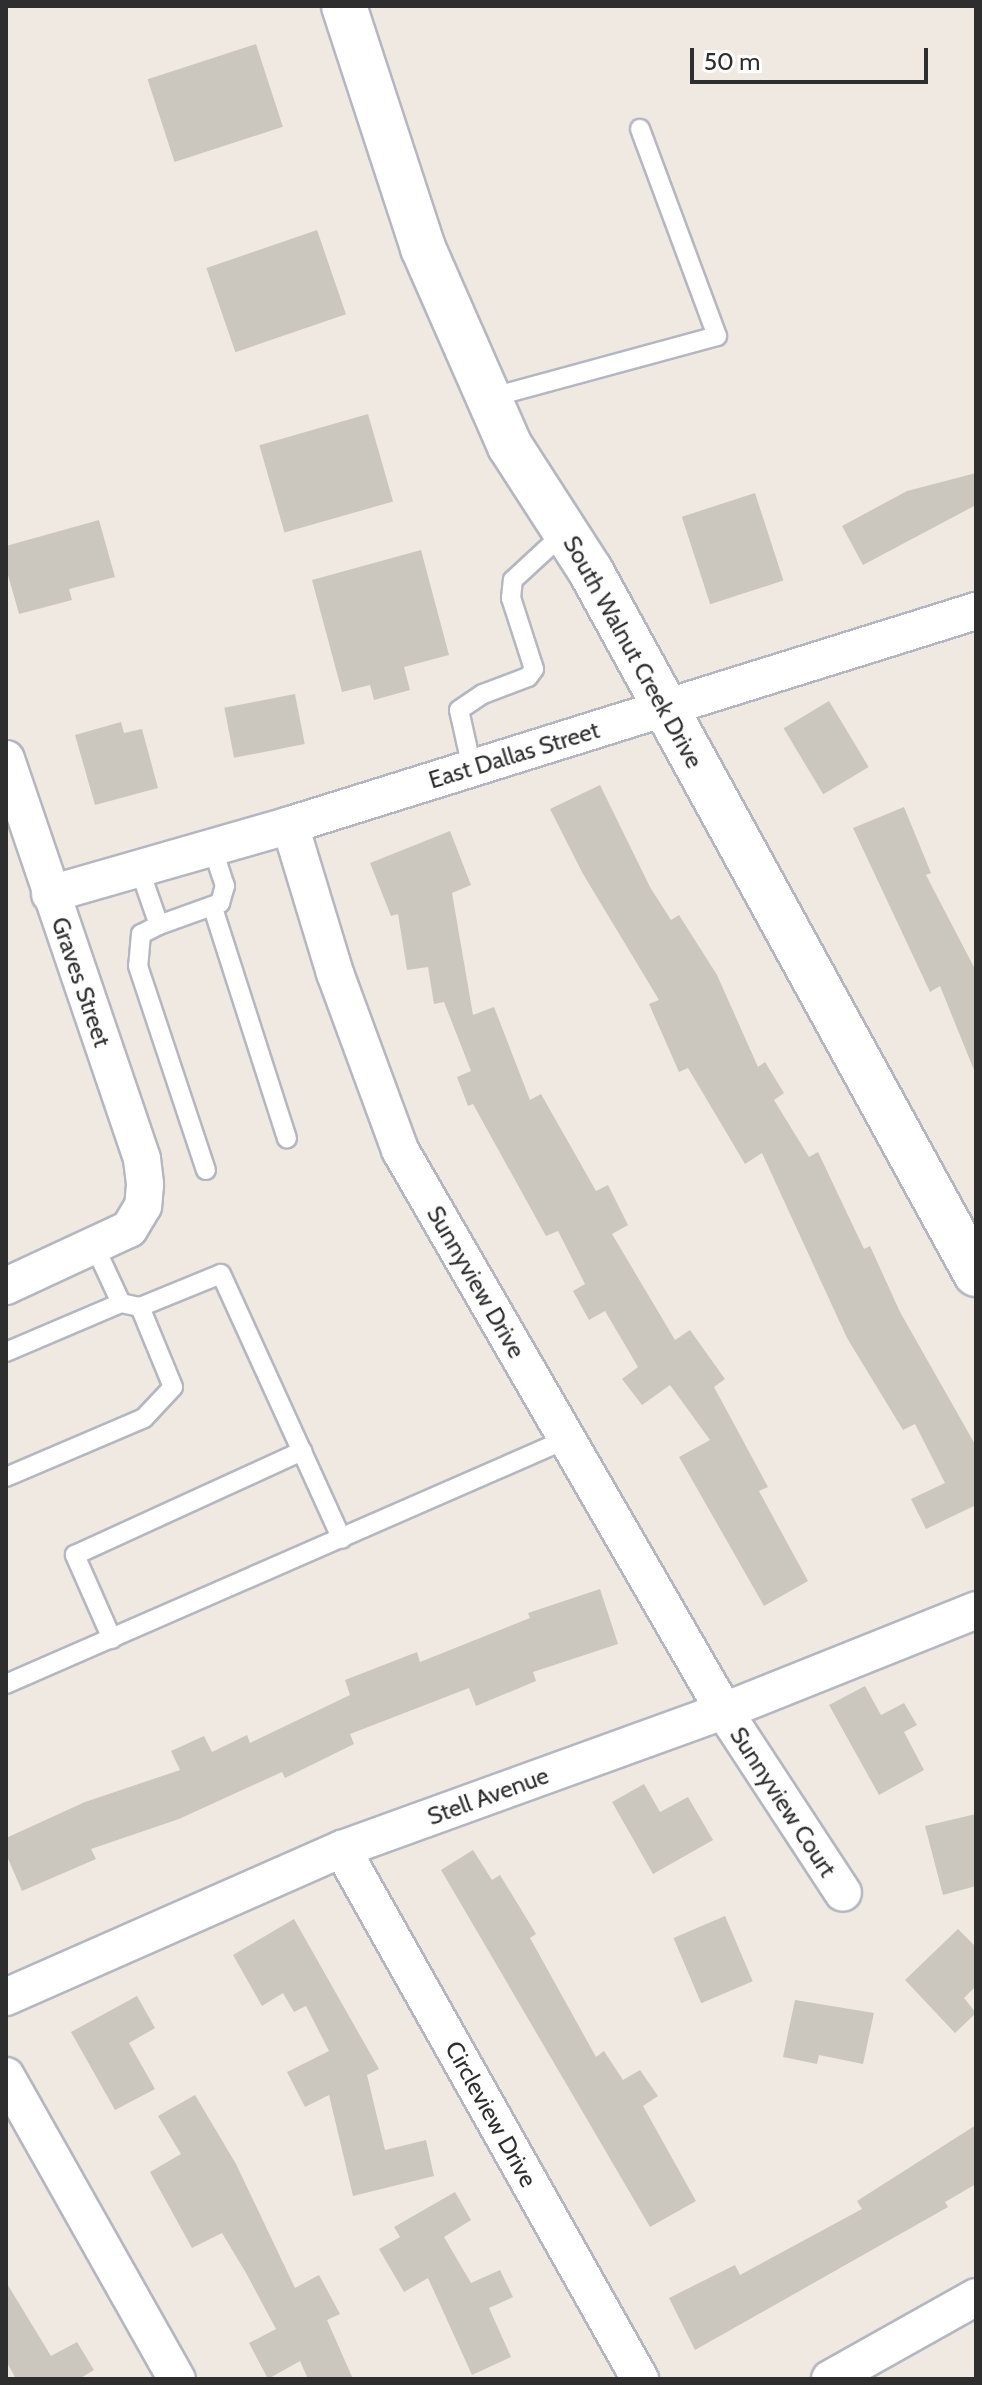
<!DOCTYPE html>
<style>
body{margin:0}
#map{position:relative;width:982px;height:2385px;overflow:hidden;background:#efe9e1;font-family:Cabin,sans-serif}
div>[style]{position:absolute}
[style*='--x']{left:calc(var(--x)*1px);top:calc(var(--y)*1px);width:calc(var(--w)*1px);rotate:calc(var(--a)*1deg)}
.building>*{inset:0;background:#cbc7bf;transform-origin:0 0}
.roads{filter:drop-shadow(2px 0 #b4b7c1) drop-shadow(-2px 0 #b4b7c1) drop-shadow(0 2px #b4b7c1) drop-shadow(0 -2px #b4b7c1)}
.service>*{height:18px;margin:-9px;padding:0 9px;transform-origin:9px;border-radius:9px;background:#fff}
.minor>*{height:36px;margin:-18px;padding:0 18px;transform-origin:18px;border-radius:18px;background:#fff}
.tertiary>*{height:44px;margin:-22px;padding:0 22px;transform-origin:22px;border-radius:22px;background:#fff}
span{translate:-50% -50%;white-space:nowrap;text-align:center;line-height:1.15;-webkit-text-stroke:6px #fff;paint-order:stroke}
.street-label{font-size:24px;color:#2e2e2e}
.frame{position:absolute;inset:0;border:8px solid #2e2e2e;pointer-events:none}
.scale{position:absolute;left:690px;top:48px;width:238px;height:36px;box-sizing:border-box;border:4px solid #2e2e2e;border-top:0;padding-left:10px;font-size:24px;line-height:28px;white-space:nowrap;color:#2e2e2e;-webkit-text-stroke:6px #fff;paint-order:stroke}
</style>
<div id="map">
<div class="building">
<div style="left:256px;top:44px;width:87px;height:114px;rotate:72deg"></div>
<div style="left:317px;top:230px;width:89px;height:117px;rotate:71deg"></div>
<div style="left:368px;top:414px;width:91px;height:113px;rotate:74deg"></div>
<div style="clip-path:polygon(976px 473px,976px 505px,863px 565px,842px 526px,907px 491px)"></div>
<div style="left:755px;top:493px;width:92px;height:77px;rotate:72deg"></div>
<div style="clip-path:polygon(99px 520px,115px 577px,69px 589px,72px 600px,19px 614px,6px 568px,6px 546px)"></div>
<div style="clip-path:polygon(421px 550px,449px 655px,404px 667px,410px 690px,374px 700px,370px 685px,342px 692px,312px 580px)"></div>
<div style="left:295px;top:694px;width:51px;height:72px;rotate:79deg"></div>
<div style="left:829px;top:701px;width:77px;height:53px;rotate:59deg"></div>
<div style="clip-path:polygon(121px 722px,124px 733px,142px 729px,158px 788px,95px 805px,75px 735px)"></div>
<div style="clip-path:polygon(600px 785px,650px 887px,671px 920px,679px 915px,717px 975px,758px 1067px,765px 1062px,784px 1093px,774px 1100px,809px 1157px,818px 1152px,864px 1249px,870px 1246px,900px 1312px,976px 1446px,976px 1505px,926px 1529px,911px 1499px,945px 1483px,915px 1424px,903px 1430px,847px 1338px,762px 1153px,745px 1164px,688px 1068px,679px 1072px,649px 1004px,659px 1000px,583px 874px,550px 809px)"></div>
<div style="clip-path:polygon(904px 807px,931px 873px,926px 875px,976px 971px,976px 1075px,940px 986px,930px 992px,853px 828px)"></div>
<div style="clip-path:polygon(450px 831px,471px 885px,452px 893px,473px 1015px,494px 1007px,530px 1100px,541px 1094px,596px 1191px,608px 1185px,628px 1225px,612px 1234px,675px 1340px,690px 1330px,725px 1379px,714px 1387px,768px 1487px,759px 1491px,808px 1581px,764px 1606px,679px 1457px,710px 1440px,670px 1385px,642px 1405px,622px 1379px,638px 1367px,605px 1311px,589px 1320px,573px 1291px,585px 1284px,558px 1231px,546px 1236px,473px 1104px,468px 1106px,457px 1077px,471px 1071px,444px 1002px,434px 1004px,428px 967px,407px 970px,398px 914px,391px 916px,370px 863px)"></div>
<div style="clip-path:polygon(600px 1589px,618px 1644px,533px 1672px,536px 1681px,476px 1706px,469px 1688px,350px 1734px,354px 1744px,285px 1778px,282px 1772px,179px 1819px,91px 1849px,96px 1859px,22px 1891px,6px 1854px,6px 1838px,85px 1802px,180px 1770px,171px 1751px,204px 1736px,212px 1752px,247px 1735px,250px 1743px,350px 1695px,345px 1680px,417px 1652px,420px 1662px,530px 1618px,528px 1613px)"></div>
<div style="clip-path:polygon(865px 1686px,881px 1715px,904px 1703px,917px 1725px,904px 1732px,924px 1770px,879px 1795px,829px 1705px)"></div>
<div style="clip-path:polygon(644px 1784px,660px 1812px,688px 1797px,713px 1840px,653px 1874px,612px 1802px)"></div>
<div style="clip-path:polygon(976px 1814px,976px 1886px,943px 1895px,925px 1826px)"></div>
<div style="clip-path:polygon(473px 1850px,492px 1880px,500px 1875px,536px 1934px,530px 1938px,596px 2057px,604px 2051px,623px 2080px,640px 2070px,658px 2096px,643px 2106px,696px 2201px,650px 2227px,441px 1870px)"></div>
<div style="left:725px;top:1916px;width:71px;height:56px;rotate:67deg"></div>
<div style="clip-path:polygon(294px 1919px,379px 2069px,367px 2075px,385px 2150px,426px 2140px,434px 2176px,353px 2196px,329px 2095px,305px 2107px,287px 2072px,329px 2051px,306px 2006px,294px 2012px,283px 1993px,262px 2006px,233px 1955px)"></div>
<div style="clip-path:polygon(958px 1929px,976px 1947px,976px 1986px,964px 1998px,976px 2013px,955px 2033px,905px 1980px)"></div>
<div style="clip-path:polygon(137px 1996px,155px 2028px,129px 2043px,155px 2089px,115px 2110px,71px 2032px)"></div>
<div style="clip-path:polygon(795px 2000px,874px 2013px,863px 2064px,819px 2055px,817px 2064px,783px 2057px)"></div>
<div style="clip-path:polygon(195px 2095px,236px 2164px,295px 2288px,319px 2275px,340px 2314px,327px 2320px,353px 2379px,308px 2379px,300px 2361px,268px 2379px,249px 2343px,276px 2329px,246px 2273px,222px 2233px,192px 2248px,150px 2172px,181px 2154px,158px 2116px)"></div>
<div style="clip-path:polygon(976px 2125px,976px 2184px,945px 2202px,948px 2207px,695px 2350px,669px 2298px,735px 2265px,740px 2275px,862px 2209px,857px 2201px)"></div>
<div style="clip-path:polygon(455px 2192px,471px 2220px,444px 2237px,471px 2283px,500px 2270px,513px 2297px,489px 2308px,511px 2357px,472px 2375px,428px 2278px,404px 2292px,379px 2249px,400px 2237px,394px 2227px)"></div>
<div style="clip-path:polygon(6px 2282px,51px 2356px,77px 2342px,94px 2370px,79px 2379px,11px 2379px,15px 2377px,6px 2361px)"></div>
</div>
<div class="roads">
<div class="service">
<div style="--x:489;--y:398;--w:236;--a:-15.2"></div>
<div style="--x:717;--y:336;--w:221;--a:-110.4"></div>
<div style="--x:472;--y:768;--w:59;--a:-102.6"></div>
<div style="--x:459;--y:710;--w:29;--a:-34"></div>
<div style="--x:483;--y:694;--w:48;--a:-20.7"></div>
<div style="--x:528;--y:677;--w:10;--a:-53"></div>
<div style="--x:534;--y:669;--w:75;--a:-107.9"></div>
<div style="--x:511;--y:598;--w:18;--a:-84"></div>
<div style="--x:513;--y:580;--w:71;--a:-42.7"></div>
<div style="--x:139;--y:868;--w:60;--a:70.7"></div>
<div style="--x:159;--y:925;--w:20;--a:153"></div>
<div style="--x:141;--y:934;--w:32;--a:95"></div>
<div style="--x:138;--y:966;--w:215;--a:71.6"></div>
<div style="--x:213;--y:908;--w:242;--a:72.2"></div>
<div style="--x:159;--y:925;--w:65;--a:-19.8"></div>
<div style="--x:220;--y:903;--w:18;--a:-74"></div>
<div style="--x:225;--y:886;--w:41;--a:-108.4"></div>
<div style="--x:121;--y:1303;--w:19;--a:12"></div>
<div style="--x:140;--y:1307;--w:87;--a:-22.2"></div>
<div style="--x:221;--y:1274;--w:291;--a:65.5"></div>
<div style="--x:6;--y:1352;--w:125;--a:-23.1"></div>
<div style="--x:121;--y:1303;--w:62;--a:-114.9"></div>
<div style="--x:6;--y:1477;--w:150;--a:-23.1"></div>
<div style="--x:144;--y:1418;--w:42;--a:-46.9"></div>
<div style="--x:173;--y:1387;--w:87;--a:-112.4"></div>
<div style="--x:112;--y:1639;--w:92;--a:-113.8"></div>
<div style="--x:75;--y:1555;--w:250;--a:-24.6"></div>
<div style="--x:6;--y:1684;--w:612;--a:-23.59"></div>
</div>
<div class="minor">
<div style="--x:6;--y:759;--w:422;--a:71.2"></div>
<div style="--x:142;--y:1159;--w:26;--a:83"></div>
<div style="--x:145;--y:1185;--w:21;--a:95"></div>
<div style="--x:143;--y:1206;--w:27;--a:121"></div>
<div style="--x:129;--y:1229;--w:136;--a:155.1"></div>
<div style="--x:290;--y:825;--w:155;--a:73.1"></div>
<div style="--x:335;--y:973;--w:189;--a:69.8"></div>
<div style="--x:400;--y:1150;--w:648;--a:59.99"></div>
<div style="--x:724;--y:1711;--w:217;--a:56.8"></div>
<div style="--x:50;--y:894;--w:250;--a:-16"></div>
<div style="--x:290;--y:825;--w:719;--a:-17.33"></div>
<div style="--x:342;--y:1849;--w:608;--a:60.65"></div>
<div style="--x:6;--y:1997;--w:367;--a:-23.8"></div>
<div style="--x:342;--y:1849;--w:406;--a:-19.9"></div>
<div style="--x:724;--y:1711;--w:271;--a:-21.8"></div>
<div style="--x:6;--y:2076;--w:348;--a:60.6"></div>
<div style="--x:830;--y:2379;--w:167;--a:-29.3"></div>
</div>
<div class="tertiary">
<div style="--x:344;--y:6;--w:255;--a:71.9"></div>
<div style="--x:423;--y:248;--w:216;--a:66.3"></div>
<div style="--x:510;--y:446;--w:148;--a:57.2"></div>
<div style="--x:590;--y:570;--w:803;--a:61.26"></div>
</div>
</div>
<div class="street-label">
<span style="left:633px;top:652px;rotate:61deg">South Walnut Creek Drive</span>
<span style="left:514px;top:755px;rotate:-17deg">East Dallas Street</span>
<span style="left:81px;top:982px;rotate:71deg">Graves Street</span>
<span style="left:476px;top:1282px;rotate:60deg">Sunnyview Drive</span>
<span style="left:488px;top:1796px;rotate:-20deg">Stell Avenue</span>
<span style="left:783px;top:1802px;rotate:57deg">Sunnyview Court</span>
<span style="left:491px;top:2114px;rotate:61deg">Circleview Drive</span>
</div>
<div class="frame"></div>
<div class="scale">50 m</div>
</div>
